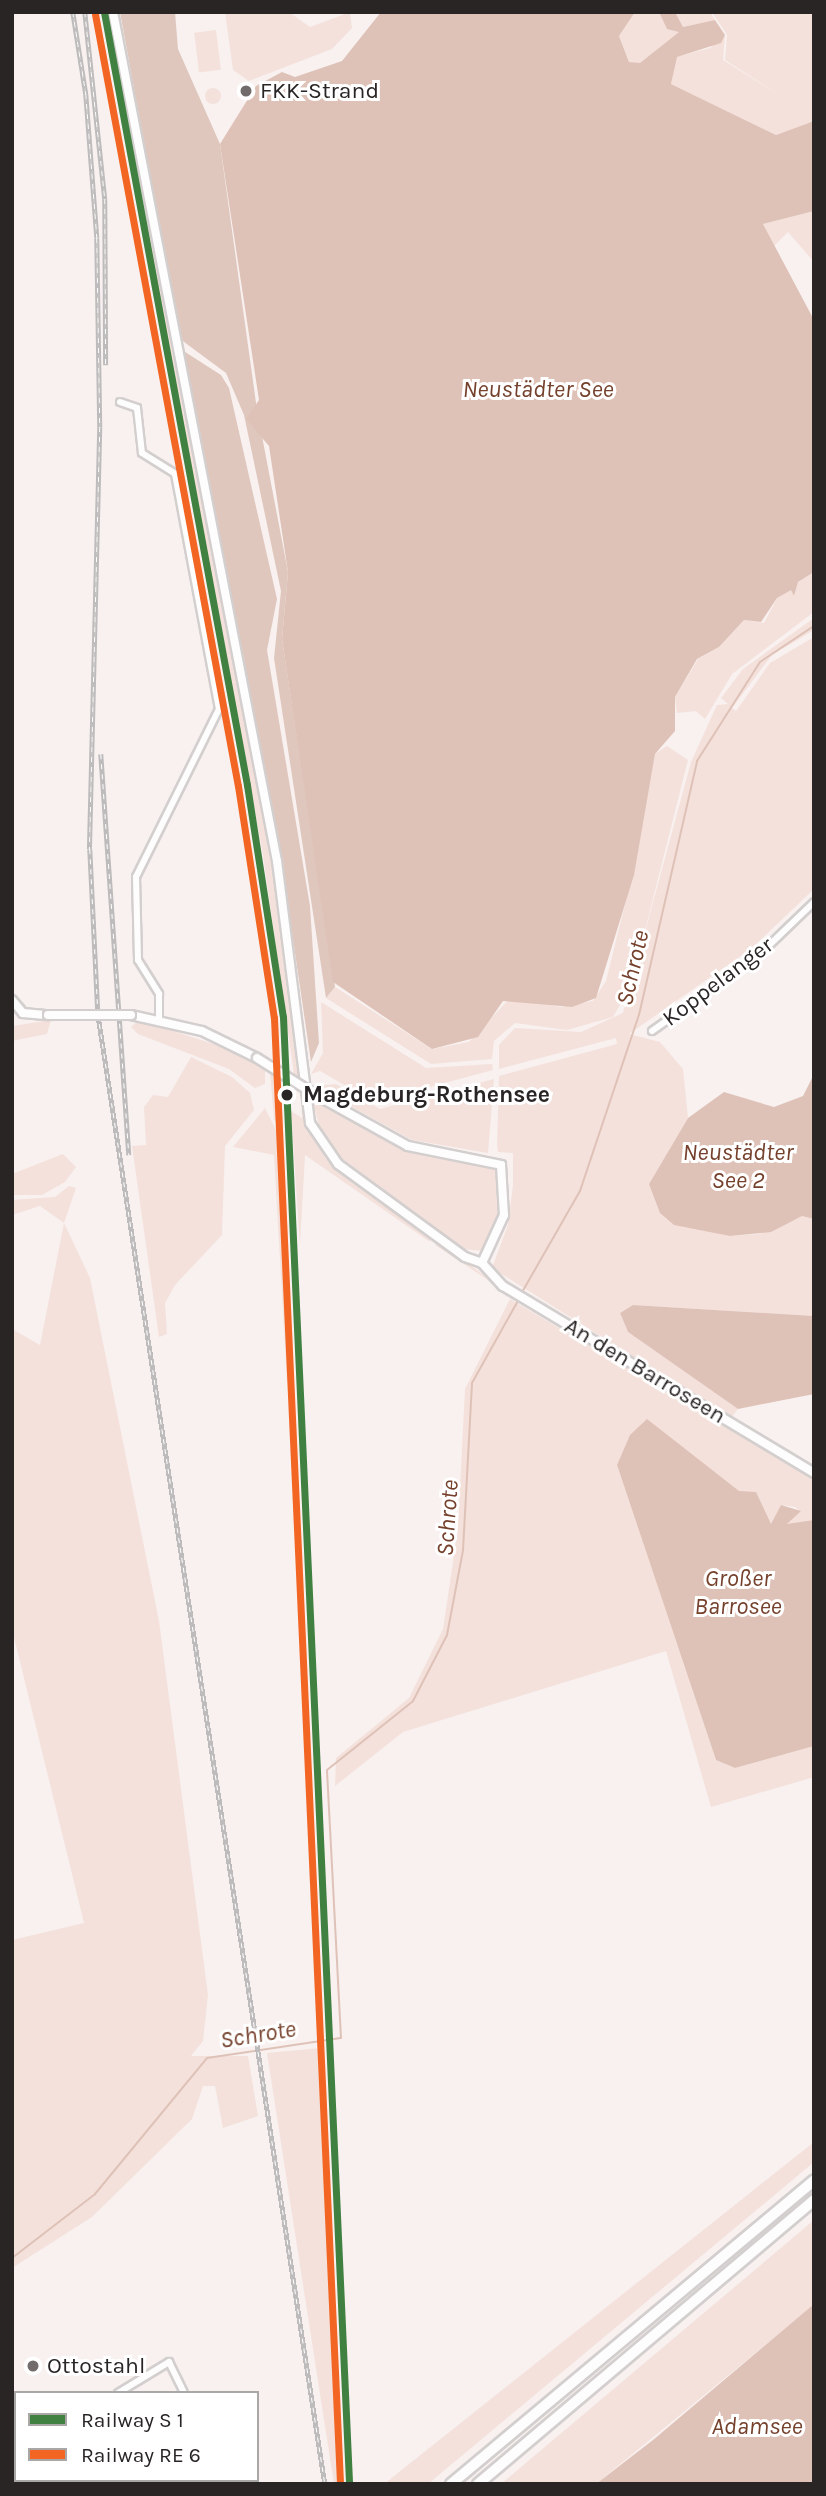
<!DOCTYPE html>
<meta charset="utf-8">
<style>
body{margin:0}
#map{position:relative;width:826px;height:2496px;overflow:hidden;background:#f8f1f0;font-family:Karla,sans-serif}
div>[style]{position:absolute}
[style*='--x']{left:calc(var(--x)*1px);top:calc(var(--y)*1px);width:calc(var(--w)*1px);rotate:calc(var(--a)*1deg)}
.green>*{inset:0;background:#f4e1db;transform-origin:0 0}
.round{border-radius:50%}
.forest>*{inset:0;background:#dfc7be}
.water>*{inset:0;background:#dfc2b7}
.stream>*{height:2px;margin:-1px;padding:0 1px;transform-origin:1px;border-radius:1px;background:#dfc2b7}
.roads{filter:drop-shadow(2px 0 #d3cfce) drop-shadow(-2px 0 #d3cfce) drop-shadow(0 2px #d3cfce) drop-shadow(0 -2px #d3cfce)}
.street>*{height:6px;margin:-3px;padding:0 3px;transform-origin:3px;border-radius:3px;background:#fefdfd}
.secondary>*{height:8px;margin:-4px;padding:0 4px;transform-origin:4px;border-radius:4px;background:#fefdfd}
.highway>*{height:10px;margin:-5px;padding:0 5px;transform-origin:5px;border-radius:5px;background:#fefdfd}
.rail>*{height:4.5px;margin-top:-2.25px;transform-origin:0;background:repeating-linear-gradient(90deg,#fff 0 5px,#bdbbbb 0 10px);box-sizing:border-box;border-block:2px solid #bdbbbb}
.bridges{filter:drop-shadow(2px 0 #d3cfce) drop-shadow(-2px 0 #d3cfce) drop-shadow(0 2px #d3cfce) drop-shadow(0 -2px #d3cfce)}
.secondary-bridge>*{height:8px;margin:-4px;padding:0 4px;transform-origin:4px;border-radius:4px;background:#fefdfd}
.rail-1>*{height:7px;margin:-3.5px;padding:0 3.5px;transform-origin:3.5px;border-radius:3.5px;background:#408040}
.rail-2>*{height:7px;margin:-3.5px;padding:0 3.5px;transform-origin:3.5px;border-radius:3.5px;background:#f26522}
.dots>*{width:19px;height:19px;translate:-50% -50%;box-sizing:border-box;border:4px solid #fff;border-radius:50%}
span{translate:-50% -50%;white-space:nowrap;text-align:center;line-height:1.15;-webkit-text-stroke:6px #fff;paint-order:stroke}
.poi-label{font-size:23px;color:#292524}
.left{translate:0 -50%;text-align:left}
.street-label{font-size:23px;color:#292524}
.stop-label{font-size:23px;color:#292524;font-weight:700}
.water-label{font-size:24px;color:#75412c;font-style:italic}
.frame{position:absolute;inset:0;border:14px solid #292524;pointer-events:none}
.legend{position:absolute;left:14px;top:2391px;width:245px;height:91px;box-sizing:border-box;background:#fff;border:2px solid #a9a8a7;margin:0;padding:9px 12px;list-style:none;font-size:21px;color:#292524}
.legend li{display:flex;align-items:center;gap:14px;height:35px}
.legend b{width:35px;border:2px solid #a9a8a7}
</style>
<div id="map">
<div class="green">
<div style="clip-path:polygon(106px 12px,272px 853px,302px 1079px,294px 1074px,263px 855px)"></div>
<div style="clip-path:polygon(225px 12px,289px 12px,310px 27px,350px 12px,352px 28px,332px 49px,249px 81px,233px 70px)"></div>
<div style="clip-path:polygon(635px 12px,659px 12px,680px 31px,640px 64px,629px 62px,619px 36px)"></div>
<div style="clip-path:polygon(675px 12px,710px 12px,715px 20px,683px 27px)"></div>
<div style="clip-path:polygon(712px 12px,814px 12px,814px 121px,776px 135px,671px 84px,676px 57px,710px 48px,725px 35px,723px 60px,784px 98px,725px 60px,727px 35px)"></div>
<div style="left:216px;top:30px;width:40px;height:22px;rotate:83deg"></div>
<div class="round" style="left:205px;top:88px;width:16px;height:16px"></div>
<div style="clip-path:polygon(814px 211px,814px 262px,788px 232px,774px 246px,763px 224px)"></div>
<div style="clip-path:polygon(814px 572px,814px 612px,732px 674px,705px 719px,696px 711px,677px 713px,675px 697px,698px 659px,719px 647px,744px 620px,764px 623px,777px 598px,791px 589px,794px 596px,798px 582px)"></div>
<div style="clip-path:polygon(814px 618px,814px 630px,772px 655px,732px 708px,736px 711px,770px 663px,814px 637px,814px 889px,752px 948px,629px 1034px,660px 1042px,683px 1069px,688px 1118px,649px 1184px,666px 1219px,730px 1236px,760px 1234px,802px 1216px,814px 1219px,814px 1316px,633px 1305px,620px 1313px,628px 1332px,738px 1409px,731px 1418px,492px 1268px,508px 1225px,513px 1185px,513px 1153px,498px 1152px,497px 1144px,499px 1076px,617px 1044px,616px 1038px,499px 1069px,499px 1045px,515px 1028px,581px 1032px,623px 1013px,691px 762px,717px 705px,728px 704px,721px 698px,743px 669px)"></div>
<div style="clip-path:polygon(667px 746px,688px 760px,631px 986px,613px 1017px,567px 1030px,515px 1023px,494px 1041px,492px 1059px,431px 1064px,326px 998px,335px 987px,432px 1049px,469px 1042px,509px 999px,562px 1007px,593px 1001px,606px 981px,633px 872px,655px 754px)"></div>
<div style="clip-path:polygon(321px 1002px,426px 1068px,492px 1064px,493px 1070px,374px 1102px,320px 1071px,311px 1074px,323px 1053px)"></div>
<div style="clip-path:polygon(51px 1020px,47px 1034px,12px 1041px,12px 1026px)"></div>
<div style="clip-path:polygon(139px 1020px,235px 1051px,265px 1069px,265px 1084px,255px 1088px,229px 1069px,138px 1034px,131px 1027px)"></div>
<div style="clip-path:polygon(191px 1057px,232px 1077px,250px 1093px,254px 1110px,225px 1146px,222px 1235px,175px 1285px,165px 1303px,167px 1334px,159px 1337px,132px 1146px,146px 1145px,144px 1107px,153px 1095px,168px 1097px)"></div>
<div style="clip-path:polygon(270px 1072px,281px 1080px,283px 1133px,274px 1119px)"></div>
<div style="clip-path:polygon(494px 1079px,488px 1153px,412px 1140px,314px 1086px,336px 1084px,380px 1109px)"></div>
<div style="clip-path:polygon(301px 1092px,311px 1135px,326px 1159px,430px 1236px,430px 1242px,305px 1155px,300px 1245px,291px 1111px,302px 1118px)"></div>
<div style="clip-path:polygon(312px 1099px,408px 1151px,496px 1169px,500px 1213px,484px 1251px,463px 1249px,340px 1157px,323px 1140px)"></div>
<div style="clip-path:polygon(265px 1108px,283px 1144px,294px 1381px,287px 1382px,274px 1155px,233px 1147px)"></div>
<div style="clip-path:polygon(63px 1154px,76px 1167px,65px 1182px,42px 1195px,12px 1195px,12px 1174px)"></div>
<div style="clip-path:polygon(69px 1186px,76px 1188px,64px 1223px,90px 1278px,159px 1621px,208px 1995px,203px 2041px,191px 2056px,248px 2056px,258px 2116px,223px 2128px,215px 2086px,203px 2086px,192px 2119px,92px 2217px,12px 2268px,12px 1940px,84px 1923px,12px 1629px,12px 1329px,40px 1345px,64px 1223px,40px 1206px,12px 1215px,12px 1200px,55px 1197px)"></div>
<div style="clip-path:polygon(441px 1243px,509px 1294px,435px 1245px)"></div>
<div style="clip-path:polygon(510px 1299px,814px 1479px,814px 1520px,797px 1526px,786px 1523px,800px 1511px,795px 1507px,781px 1505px,772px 1524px,647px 1420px,617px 1465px,716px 1760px,735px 1768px,814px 1746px,814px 1777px,711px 1807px,666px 1651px,403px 1732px,335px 1786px,336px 1758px,409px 1698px,443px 1629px,458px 1528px,465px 1389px)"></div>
<div style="clip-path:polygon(320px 2048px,329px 2255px,343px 2484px,334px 2484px,267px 2053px)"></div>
<div style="clip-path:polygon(814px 2142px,814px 2162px,428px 2484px,384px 2484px)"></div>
<div style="clip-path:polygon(814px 2220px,814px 2304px,803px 2314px,596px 2484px,501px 2484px)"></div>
</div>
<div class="forest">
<div style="clip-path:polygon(120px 12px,175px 12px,178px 49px,220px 144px,257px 410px,288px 572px,282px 639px,335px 987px,326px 998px,274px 658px,281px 591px,244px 415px,226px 373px,180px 339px)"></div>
<div style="clip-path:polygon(182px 350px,221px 375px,229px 388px,277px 599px,267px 650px,310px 906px,319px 1043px,311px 1062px,282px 864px)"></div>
</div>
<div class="water">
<div style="clip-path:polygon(381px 12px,635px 12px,619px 36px,629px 62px,640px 63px,679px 32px,667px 29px,659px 12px,675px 12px,683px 27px,715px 20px,725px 35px,721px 43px,677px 57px,671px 84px,776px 135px,814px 121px,814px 211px,763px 224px,814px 320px,814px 572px,798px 582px,794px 596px,791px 590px,777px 598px,761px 622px,744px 620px,719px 647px,697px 659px,675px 697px,675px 731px,655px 754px,634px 875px,596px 998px,572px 1007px,503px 1001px,478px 1037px,432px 1049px,333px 982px,282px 639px,288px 572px,269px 446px,246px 419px,259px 400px,220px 144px,256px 86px,282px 72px,295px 77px,342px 61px)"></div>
<div style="clip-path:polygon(814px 1074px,814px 1219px,802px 1216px,771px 1232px,730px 1236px,674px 1225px,660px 1213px,649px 1184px,688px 1118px,724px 1092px,774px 1107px,803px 1096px)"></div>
<div style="clip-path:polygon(633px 1305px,814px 1316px,814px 1394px,738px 1409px,628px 1332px,620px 1313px)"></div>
<div style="clip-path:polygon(647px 1419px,739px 1491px,756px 1492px,771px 1524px,781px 1505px,801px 1511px,787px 1524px,814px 1520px,814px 1746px,735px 1768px,716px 1760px,617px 1465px,630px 1435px)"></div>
<div style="clip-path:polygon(814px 2304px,814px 2484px,596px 2484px,653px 2440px)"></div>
</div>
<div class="stream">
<div style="--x:521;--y:1294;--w:119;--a:-60.2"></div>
<div style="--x:580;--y:1191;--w:186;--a:-71.5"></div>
<div style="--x:639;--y:1015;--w:261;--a:-77.1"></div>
<div style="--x:697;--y:761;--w:117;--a:-57.5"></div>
<div style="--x:760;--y:662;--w:65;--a:-33.7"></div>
<div style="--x:12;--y:2258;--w:105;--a:-37.6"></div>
<div style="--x:95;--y:2194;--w:176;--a:-50.5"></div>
<div style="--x:207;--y:2058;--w:135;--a:-8.5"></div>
<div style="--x:341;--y:2038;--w:268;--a:-93"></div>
<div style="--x:327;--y:1770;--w:110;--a:-38.7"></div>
<div style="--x:413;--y:1701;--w:74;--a:-62.7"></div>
<div style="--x:447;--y:1635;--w:86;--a:-79.3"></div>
<div style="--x:463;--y:1550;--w:167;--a:-86.9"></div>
<div style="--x:472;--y:1383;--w:96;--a:-60.8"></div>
<div style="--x:140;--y:2385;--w:7;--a:-34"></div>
</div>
<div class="roads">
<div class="street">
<div style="--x:120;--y:402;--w:18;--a:19"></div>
<div style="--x:137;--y:408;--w:45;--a:83.7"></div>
<div style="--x:142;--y:453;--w:39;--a:32"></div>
<div style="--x:175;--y:474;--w:239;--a:79.4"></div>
<div style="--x:219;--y:709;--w:187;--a:116.3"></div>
<div style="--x:136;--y:877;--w:83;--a:88.6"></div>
<div style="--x:138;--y:960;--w:40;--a:58"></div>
<div style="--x:159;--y:994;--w:25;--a:90"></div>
<div style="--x:652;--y:1031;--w:131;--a:-35.4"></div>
<div style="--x:759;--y:955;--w:76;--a:-43.9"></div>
<div style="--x:118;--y:2393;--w:60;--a:-31.3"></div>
<div style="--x:169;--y:2362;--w:34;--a:64"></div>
<div style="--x:12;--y:2474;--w:4;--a:-27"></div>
<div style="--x:212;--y:2480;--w:4;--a:76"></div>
</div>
<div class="secondary">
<div style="--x:113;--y:12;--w:865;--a:79.07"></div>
<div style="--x:277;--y:861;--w:264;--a:82.8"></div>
<div style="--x:310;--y:1123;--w:50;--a:55.7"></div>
<div style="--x:338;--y:1164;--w:157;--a:36.2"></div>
<div style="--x:465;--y:1257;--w:18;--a:19"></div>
<div style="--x:12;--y:1000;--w:17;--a:50"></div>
<div style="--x:23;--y:1013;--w:25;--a:5"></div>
<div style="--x:131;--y:1015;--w:73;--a:12.7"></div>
<div style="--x:202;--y:1031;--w:61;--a:26.1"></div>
<div style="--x:316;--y:1095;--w:105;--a:29"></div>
<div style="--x:408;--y:1146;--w:95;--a:11.5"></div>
<div style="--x:501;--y:1165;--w:50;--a:86.6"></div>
<div style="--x:504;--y:1215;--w:53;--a:114.6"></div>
<div style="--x:482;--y:1263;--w:31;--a:48"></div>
<div style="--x:503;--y:1286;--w:363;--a:31"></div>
</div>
<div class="highway">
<div style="--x:451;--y:2484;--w:473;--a:-39.9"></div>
<div style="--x:478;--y:2484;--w:440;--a:-40.2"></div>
</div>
</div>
<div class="rail">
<div style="--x:73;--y:12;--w:83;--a:81"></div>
<div style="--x:86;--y:94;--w:144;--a:85.6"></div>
<div style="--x:97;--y:238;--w:189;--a:89.1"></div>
<div style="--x:100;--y:427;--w:422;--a:91.4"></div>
<div style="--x:90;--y:849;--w:165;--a:87.2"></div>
<div style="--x:98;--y:1014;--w:1487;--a:81.22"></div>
<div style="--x:85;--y:12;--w:188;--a:83.9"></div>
<div style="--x:105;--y:199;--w:166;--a:89.7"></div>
<div style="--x:101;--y:754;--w:402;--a:86"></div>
</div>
<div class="bridges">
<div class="secondary-bridge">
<div style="--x:48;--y:1015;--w:83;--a:0"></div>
<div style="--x:257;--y:1058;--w:70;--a:32.1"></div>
</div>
</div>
<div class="rail-1">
<div style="--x:104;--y:12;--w:786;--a:79.52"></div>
<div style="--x:247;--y:785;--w:235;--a:81.2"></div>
<div style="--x:283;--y:1017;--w:1468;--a:87.42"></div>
</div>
<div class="rail-2">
<div style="--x:95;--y:14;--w:785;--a:79.51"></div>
<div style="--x:238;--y:786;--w:235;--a:81.2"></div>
<div style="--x:274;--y:1018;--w:1467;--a:87.42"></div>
</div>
<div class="dots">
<div style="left:246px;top:91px;background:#716c6b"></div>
<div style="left:287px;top:1095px;background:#292524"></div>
<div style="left:33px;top:2366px;background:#716c6b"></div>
</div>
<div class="poi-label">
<span class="left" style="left:260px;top:91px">FKK-Strand</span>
<span class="left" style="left:47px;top:2366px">Ottostahl</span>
</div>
<div class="street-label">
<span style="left:718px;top:982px;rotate:-37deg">Koppelanger</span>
<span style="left:645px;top:1371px;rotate:31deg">An den Barroseen</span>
</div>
<div class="stop-label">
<span class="left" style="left:303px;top:1095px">Magdeburg-Rothensee</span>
</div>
<div class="water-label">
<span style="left:538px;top:390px">Neustädter See</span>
<span style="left:633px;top:968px;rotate:-77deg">Schrote</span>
<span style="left:738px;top:1167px">Neustädter<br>See 2</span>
<span style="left:448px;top:1518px;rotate:-86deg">Schrote</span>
<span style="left:738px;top:1593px">Großer<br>Barrosee</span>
<span style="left:258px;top:2035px;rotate:-9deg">Schrote</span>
<span style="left:757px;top:2427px">Adamsee</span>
</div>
<div class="frame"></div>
<ul class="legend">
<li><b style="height:9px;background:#408040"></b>Railway S 1</li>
<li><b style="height:9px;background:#f26522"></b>Railway RE 6</li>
</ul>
</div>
